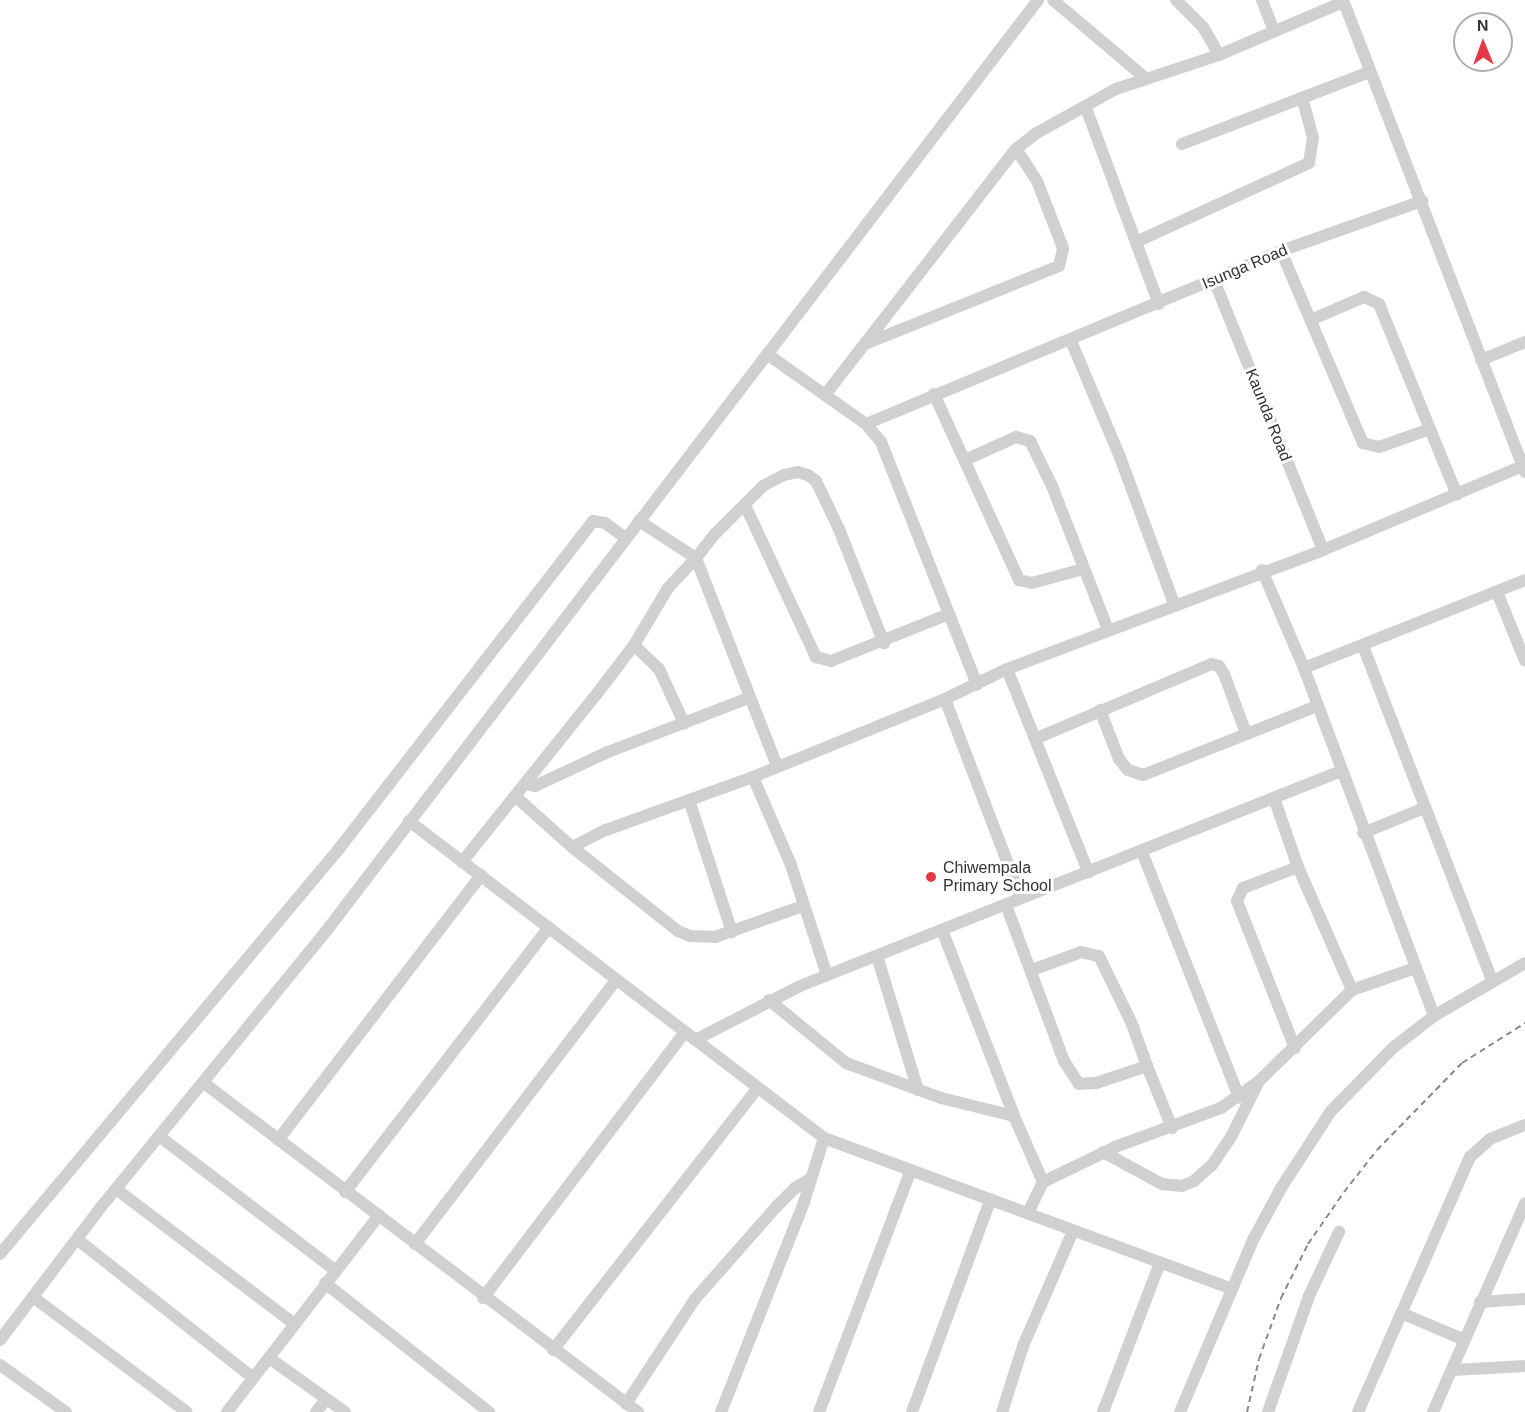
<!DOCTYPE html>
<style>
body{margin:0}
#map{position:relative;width:1525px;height:1412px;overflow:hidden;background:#fff;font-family:Arial,sans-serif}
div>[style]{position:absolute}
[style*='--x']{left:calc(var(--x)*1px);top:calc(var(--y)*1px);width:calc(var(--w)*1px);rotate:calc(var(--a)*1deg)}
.minor>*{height:12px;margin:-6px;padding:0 6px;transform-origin:6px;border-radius:6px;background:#d0d0d0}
.rail>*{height:2px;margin-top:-1px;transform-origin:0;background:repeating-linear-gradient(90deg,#888 0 6px,transparent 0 10.5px)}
.dots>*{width:16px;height:16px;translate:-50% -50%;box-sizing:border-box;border:3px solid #fff;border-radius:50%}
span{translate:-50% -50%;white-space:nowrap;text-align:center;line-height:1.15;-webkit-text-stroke:6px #fff;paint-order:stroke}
.street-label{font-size:16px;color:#333}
.poi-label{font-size:16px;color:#333}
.left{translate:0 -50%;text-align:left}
.north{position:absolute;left:1453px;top:12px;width:60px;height:60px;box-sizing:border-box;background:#fff;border:2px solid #adadad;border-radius:50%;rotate:359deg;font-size:16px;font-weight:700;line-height:24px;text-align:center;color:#333}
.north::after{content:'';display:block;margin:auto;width:21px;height:27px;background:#e63946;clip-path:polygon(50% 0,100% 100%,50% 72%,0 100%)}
</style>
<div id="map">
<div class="minor">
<div style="--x:1053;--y:0;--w:119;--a:40.2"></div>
<div style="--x:1176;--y:0;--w:38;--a:45"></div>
<div style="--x:1203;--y:27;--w:32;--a:60"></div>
<div style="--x:1262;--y:0;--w:33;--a:69"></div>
<div style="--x:1343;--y:0;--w:506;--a:68.91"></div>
<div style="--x:1086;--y:108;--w:209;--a:69.6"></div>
<div style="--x:1182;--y:144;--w:201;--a:-21"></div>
<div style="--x:1138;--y:241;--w:188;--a:-24.5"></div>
<div style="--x:1309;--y:163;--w:25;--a:-81"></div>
<div style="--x:1313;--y:138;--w:42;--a:-105"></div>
<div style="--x:1281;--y:251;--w:209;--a:66.9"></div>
<div style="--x:1363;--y:443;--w:16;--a:14"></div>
<div style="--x:1379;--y:447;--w:54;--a:-19.4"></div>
<div style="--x:1214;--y:280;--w:291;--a:68"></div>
<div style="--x:1313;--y:319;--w:56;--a:-23.3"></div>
<div style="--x:1364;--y:297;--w:17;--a:25"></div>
<div style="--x:1379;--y:304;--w:206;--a:67.8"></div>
<div style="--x:1071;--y:341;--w:126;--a:67.1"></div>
<div style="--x:1120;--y:457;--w:157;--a:69.8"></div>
<div style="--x:865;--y:344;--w:209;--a:-21.9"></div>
<div style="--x:1059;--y:266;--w:18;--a:-77"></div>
<div style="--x:1063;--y:248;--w:72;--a:-111.2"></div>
<div style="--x:1037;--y:181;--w:38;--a:-123"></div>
<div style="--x:767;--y:354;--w:121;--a:35.3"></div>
<div style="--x:866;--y:424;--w:23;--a:50"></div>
<div style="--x:881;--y:442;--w:261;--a:68.4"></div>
<div style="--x:1481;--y:360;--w:48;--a:-22.2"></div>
<div style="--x:934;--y:394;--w:205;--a:65.4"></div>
<div style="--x:1019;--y:580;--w:13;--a:13"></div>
<div style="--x:1032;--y:583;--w:53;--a:-15.4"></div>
<div style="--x:825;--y:395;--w:311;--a:-52.2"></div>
<div style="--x:1016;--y:149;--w:24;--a:-38"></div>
<div style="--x:1035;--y:134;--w:93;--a:-29.1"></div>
<div style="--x:1116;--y:89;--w:108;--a:-18.3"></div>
<div style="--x:1219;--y:55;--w:135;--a:-23.1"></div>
<div style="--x:866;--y:424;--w:450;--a:-22.6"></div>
<div style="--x:1281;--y:251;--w:150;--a:-19.5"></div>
<div style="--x:965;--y:460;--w:56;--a:-24.3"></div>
<div style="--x:1016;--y:437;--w:15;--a:16"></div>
<div style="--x:1030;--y:441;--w:50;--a:63.9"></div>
<div style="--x:1052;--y:486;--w:155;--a:68.7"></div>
<div style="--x:745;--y:505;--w:168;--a:65"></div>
<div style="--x:816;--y:657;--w:16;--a:15"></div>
<div style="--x:831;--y:661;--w:127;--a:-21.7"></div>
<div style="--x:1262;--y:570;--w:107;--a:66.8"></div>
<div style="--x:1304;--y:668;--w:371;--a:69.5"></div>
<div style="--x:1497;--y:592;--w:74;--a:67.9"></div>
<div style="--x:634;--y:645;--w:35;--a:44"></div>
<div style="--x:659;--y:669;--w:60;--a:65.2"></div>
<div style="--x:1363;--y:646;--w:359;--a:68.9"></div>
<div style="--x:1304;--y:668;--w:238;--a:-21.7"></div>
<div style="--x:1007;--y:669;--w:219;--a:68.2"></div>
<div style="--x:945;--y:699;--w:213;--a:69.1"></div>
<div style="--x:1100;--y:710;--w:53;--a:68.8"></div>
<div style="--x:1119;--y:759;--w:14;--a:51"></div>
<div style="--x:1128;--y:770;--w:16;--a:18"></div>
<div style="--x:1143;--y:775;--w:187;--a:-21.6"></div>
<div style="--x:1037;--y:738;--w:189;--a:-23"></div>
<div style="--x:1211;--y:664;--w:8;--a:14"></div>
<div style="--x:1219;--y:666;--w:9;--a:58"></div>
<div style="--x:1224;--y:674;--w:63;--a:69.6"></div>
<div style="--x:777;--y:766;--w:223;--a:-111.3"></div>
<div style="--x:696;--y:558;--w:31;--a:-52"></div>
<div style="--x:715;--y:534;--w:68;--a:-45"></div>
<div style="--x:763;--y:486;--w:24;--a:-28"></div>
<div style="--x:784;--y:475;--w:14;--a:-12"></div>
<div style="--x:798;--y:472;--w:10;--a:17"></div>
<div style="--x:808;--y:475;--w:10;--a:37"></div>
<div style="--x:816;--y:481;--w:53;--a:64.4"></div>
<div style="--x:839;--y:529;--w:123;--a:68.5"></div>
<div style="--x:753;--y:777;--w:96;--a:66.6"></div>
<div style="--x:791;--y:865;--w:116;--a:71.9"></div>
<div style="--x:526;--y:784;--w:9;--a:13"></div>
<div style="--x:535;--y:786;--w:81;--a:-25"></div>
<div style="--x:608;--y:752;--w:151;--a:-21"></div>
<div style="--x:516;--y:797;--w:75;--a:41.8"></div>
<div style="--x:572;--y:847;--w:135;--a:38.4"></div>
<div style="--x:678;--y:931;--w:13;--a:23"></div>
<div style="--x:690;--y:936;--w:25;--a:2"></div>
<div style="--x:715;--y:937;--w:93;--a:-19.4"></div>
<div style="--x:1274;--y:798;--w:73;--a:70.8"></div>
<div style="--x:1298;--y:867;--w:59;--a:159.1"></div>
<div style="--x:1243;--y:888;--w:14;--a:115"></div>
<div style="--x:1237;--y:901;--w:158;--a:68.5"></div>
<div style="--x:689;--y:800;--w:139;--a:72"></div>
<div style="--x:409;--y:821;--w:522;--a:37.37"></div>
<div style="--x:824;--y:1138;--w:435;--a:20.3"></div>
<div style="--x:1363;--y:833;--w:66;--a:-22.3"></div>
<div style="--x:572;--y:847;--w:38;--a:-27"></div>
<div style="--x:606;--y:830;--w:156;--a:-19.8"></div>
<div style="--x:753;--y:777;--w:207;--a:-22.1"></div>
<div style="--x:945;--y:699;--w:69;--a:-25.8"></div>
<div style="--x:1007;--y:669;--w:338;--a:-20.6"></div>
<div style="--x:1323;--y:550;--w:219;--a:-22.8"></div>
<div style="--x:1142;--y:852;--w:264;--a:68.4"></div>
<div style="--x:462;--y:862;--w:214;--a:-51.3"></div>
<div style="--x:596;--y:695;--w:63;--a:-52.8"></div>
<div style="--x:634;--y:645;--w:66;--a:-59.2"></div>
<div style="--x:668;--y:588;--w:41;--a:-47"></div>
<div style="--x:696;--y:558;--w:68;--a:-147"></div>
<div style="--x:1298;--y:867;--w:134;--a:66.3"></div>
<div style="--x:1006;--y:905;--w:166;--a:69.6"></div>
<div style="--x:1064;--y:1061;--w:27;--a:57"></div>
<div style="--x:1079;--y:1084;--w:17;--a:-3"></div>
<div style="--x:1096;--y:1083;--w:54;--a:-18.4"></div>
<div style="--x:1147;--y:1066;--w:67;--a:68"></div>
<div style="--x:942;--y:930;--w:199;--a:68.8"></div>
<div style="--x:877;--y:956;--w:140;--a:73"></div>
<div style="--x:1032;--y:970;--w:52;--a:-20.2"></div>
<div style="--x:1081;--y:952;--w:18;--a:13"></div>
<div style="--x:1099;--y:956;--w:76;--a:64.1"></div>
<div style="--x:1132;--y:1024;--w:45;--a:70.3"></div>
<div style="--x:769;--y:1000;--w:99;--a:39.3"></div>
<div style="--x:846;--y:1063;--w:101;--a:20.2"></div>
<div style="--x:941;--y:1098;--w:75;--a:13.9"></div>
<div style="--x:1014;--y:1116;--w:72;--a:66.3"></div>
<div style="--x:1043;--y:1182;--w:34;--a:116"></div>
<div style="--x:695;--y:1040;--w:118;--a:-27.2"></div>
<div style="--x:800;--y:986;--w:582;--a:-21.67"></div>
<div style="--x:204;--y:1083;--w:545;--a:37.16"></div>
<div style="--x:159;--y:1136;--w:221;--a:37.3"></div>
<div style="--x:278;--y:1140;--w:334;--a:-52.5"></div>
<div style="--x:1103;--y:1152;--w:67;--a:28.5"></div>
<div style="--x:1162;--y:1184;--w:20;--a:6"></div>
<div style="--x:1182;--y:1186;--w:13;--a:-23"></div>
<div style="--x:1194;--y:1181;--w:24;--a:-42"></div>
<div style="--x:1212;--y:1165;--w:34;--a:-56"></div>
<div style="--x:1231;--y:1137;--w:60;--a:-63.4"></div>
<div style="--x:1043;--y:1182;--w:80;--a:-25.9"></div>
<div style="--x:1115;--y:1147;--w:113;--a:-20.2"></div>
<div style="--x:1221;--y:1108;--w:45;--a:-35.1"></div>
<div style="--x:1258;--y:1082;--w:132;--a:-44.4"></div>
<div style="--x:1352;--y:990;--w:67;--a:-19.2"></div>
<div style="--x:116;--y:1189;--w:222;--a:37.1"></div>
<div style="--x:345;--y:1192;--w:334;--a:-52.4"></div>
<div style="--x:78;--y:1240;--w:221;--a:38.2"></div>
<div style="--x:415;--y:1244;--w:332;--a:-52.7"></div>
<div style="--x:0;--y:1254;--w:527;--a:-50.08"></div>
<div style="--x:338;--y:850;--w:416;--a:-52.2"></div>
<div style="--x:593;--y:521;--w:12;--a:9"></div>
<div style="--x:605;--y:523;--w:26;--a:36"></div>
<div style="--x:325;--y:1283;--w:209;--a:38.2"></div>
<div style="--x:33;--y:1297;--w:192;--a:36.8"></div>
<div style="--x:483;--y:1298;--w:333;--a:-52.8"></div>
<div style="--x:1480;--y:1302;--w:45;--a:-3.8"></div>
<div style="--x:1401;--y:1313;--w:69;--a:22.9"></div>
<div style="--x:0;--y:1340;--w:161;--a:-52.8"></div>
<div style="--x:97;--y:1212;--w:364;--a:-50.8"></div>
<div style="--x:327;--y:930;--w:1171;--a:-52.6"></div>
<div style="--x:553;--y:1350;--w:331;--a:-52"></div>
<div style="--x:269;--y:1358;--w:93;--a:35.4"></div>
<div style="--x:0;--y:1365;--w:81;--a:35.5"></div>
<div style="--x:1453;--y:1370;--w:72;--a:-3.2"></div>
<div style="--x:626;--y:1404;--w:126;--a:-56.7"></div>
<div style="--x:695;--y:1299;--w:123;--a:-48.6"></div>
<div style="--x:776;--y:1207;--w:27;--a:-45"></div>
<div style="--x:795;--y:1188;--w:17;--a:-31"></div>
<div style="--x:227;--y:1412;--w:249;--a:-52.3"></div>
<div style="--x:316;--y:1412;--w:16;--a:-52"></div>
<div style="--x:721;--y:1412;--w:226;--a:-68.4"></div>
<div style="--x:804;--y:1202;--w:67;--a:-72.6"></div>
<div style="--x:819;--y:1412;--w:259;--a:-69.2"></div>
<div style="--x:912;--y:1412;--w:227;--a:-69.7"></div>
<div style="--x:1002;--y:1412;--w:69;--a:-72.3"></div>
<div style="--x:1023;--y:1346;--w:125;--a:-66.5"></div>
<div style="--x:1103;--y:1412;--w:160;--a:-69.1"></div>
<div style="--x:1180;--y:1412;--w:189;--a:-67"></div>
<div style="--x:1254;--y:1238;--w:57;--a:-61.6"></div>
<div style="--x:1281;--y:1188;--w:92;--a:-57"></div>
<div style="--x:1331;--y:1111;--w:90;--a:-45.5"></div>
<div style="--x:1394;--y:1047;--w:51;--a:-37.8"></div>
<div style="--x:1434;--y:1016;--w:105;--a:-30.2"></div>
<div style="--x:1268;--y:1412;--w:123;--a:-70.5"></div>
<div style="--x:1309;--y:1296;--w:71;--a:-64.9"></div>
<div style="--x:1358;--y:1412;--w:279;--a:-66.3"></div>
<div style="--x:1470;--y:1157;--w:27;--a:-42"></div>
<div style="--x:1490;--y:1139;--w:38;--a:-22"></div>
<div style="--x:1433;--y:1412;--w:228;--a:-66.2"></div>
</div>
<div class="rail">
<div style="--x:1247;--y:1412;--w:54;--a:-77.2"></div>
<div style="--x:1259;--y:1359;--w:65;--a:-70.2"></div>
<div style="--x:1281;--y:1298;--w:60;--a:-63.4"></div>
<div style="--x:1308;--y:1244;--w:63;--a:-55.3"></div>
<div style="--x:1344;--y:1192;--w:53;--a:-51.8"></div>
<div style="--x:1377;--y:1150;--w:122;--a:-45.7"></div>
<div style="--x:1462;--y:1063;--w:75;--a:-32.4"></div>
</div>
<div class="dots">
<div style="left:931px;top:877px;background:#e63946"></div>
</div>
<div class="street-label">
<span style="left:1245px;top:267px;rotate:-23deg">Isunga Road</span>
<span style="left:1268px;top:415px;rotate:68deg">Kaunda Road</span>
</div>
<div class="poi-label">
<span class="left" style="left:943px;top:877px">Chiwempala<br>Primary School</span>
</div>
<div class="north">N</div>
</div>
